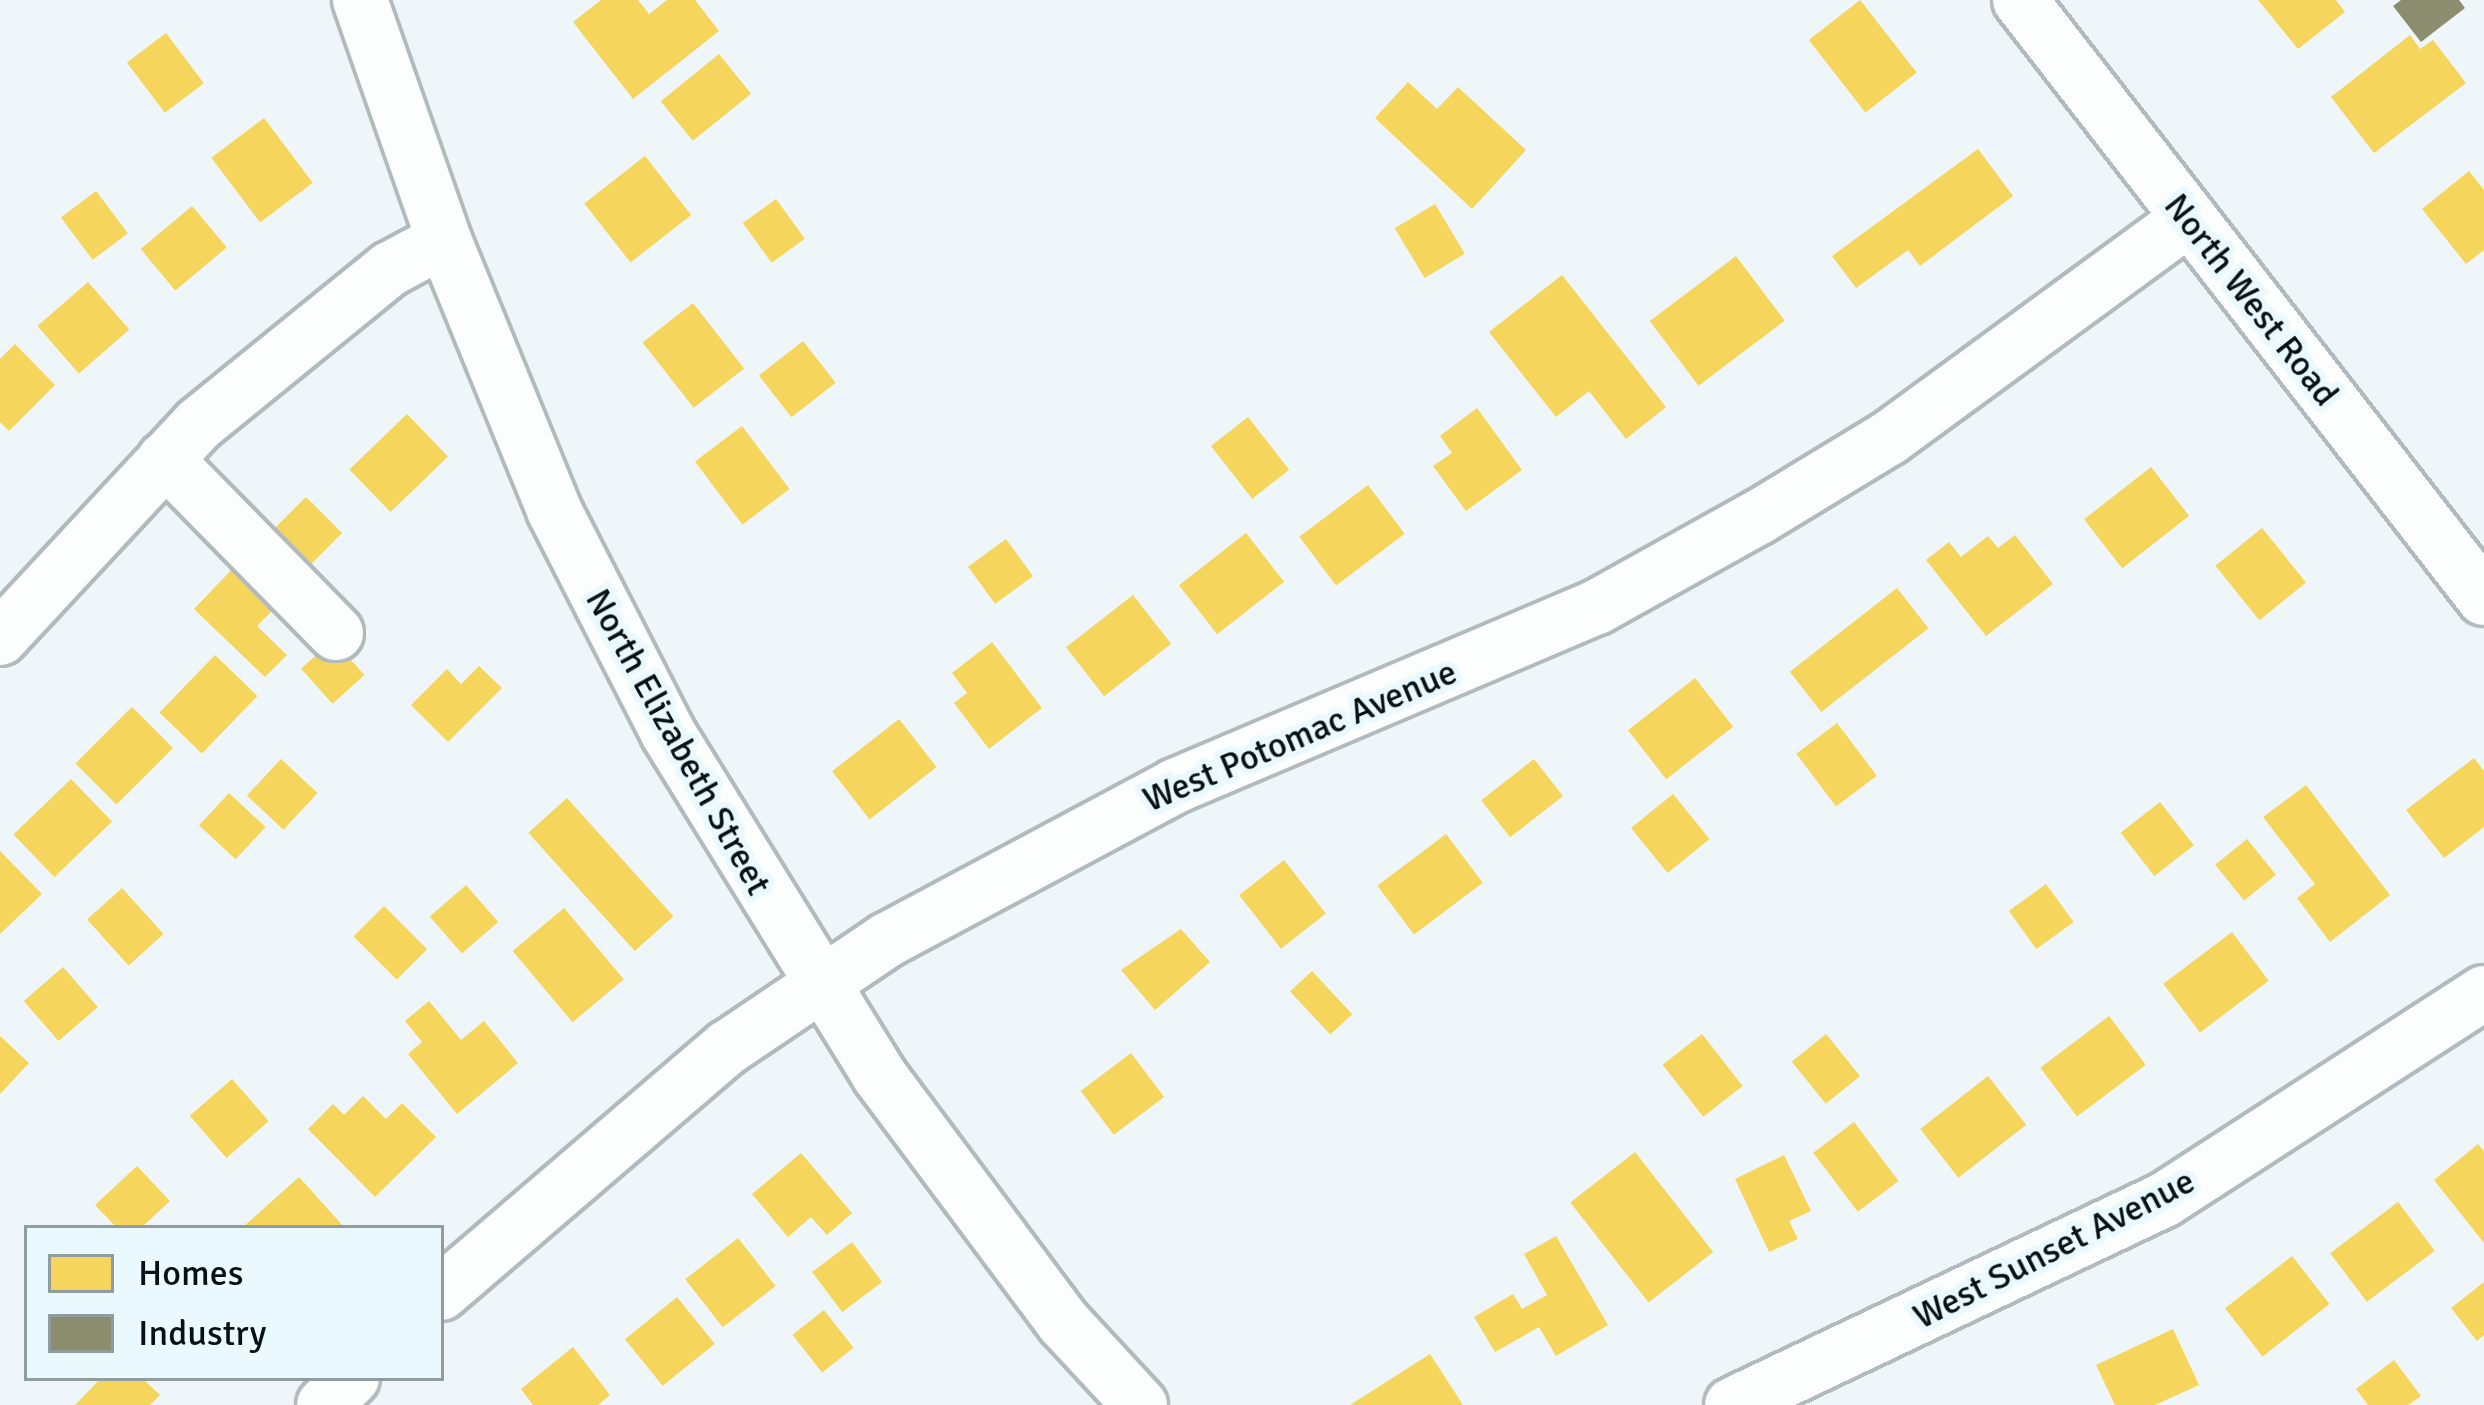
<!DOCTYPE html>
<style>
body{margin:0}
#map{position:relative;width:2484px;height:1405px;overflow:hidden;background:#eef6f9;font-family:Signika,sans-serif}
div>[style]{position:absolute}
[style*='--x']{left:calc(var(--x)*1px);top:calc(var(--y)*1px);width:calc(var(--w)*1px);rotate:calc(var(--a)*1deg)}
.homes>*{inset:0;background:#f6d55c;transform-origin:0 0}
.industry>*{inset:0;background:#8c8c6e}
.roads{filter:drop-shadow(3px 0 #b1babc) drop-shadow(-3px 0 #b1babc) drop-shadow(0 3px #b1babc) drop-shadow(0 -3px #b1babc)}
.minor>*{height:54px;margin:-27px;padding:0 27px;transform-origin:27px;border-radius:27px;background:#fcfefe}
span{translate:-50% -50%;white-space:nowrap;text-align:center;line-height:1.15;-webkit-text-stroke:12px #e9f9fe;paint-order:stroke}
.street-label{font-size:36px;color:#071113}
.legend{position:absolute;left:24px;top:1225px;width:420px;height:156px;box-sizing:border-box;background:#e9f9fe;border:3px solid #8f9ca0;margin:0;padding:15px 21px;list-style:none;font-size:36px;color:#071113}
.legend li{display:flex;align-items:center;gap:24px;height:60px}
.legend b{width:60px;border:3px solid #8f9ca0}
</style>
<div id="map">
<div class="homes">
<div style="clip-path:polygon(601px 0,638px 0,649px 14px,667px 0,695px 0,719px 31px,633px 99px,573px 22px)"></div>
<div style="left:1860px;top:0;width:92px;height:65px;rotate:52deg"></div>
<div style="clip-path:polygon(2258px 0,2336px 0,2345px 12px,2298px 49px)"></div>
<div style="left:166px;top:33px;width:63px;height:49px;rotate:53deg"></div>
<div style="clip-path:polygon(2410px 35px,2420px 49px,2433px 40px,2466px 83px,2374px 153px,2331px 97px)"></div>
<div style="left:719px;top:54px;width:51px;height:75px;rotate:51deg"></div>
<div style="clip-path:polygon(1408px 82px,1437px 109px,1458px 87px,1526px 150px,1472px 209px,1375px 118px)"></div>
<div style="left:264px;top:118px;width:81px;height:66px;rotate:53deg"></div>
<div style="clip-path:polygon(1978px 149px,2013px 196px,1920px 266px,1908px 250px,1856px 288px,1832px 256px)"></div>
<div style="left:645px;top:156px;width:75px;height:77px;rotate:52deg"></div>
<div style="clip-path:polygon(2469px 171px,2484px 190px,2484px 250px,2466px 264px,2422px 209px)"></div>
<div style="left:96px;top:191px;width:53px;height:44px;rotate:53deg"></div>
<div style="left:776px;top:199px;width:49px;height:41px;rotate:54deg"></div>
<div style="left:1435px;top:204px;width:58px;height:47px;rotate:59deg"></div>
<div style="left:192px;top:206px;width:54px;height:67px;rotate:50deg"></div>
<div style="left:1736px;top:256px;width:81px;height:108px;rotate:53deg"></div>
<div style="clip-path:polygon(1562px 275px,1666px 407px,1626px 439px,1589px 391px,1556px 417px,1489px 332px)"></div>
<div style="left:88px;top:282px;width:63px;height:67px;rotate:49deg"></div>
<div style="left:693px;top:303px;width:83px;height:64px;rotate:52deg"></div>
<div style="left:803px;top:341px;width:53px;height:56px;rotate:52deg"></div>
<div style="clip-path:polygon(15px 344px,55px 385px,9px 431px,0 422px,0 359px)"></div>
<div style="clip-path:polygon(1477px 408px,1522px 470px,1466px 511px,1433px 466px,1452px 453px,1440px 436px)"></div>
<div style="left:407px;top:414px;width:59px;height:80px;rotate:46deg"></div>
<div style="left:1248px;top:417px;width:67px;height:47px;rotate:52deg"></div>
<div style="left:742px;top:426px;width:79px;height:59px;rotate:53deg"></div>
<div style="left:2151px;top:467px;width:62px;height:85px;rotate:52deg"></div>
<div style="left:1368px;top:485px;width:61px;height:86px;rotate:53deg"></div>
<div style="left:306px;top:497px;width:51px;height:62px;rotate:45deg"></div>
<div style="left:2262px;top:528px;width:70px;height:60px;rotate:51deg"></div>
<div style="left:1246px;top:533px;width:62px;height:85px;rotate:52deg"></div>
<div style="clip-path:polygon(2015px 535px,2053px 584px,1986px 636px,1926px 560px,1949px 542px,1961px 557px,1988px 536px,1998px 548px)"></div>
<div style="left:1006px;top:539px;width:46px;height:47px;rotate:54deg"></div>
<div style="clip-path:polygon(238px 563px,280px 603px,257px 626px,287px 655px,265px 677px,194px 609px)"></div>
<div style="left:1897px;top:588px;width:51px;height:136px;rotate:52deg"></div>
<div style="left:1133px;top:595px;width:62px;height:85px;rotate:52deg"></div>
<div style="left:333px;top:640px;width:47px;height:43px;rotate:48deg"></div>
<div style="clip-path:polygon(992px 642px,1042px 708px,989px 749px,954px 703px,967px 693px,952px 673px)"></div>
<div style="left:215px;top:655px;width:59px;height:80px;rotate:44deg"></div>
<div style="clip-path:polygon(479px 666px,502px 688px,448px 742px,411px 705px,447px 669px,461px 684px)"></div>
<div style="left:1695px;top:678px;width:62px;height:85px;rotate:52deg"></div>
<div style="left:132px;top:707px;width:58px;height:80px;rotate:45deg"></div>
<div style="left:899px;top:719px;width:61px;height:85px;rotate:52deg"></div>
<div style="left:1837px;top:723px;width:66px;height:51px;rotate:53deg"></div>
<div style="clip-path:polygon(2474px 758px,2484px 771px,2484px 827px,2444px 858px,2406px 810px)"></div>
<div style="left:281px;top:759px;width:50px;height:50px;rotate:43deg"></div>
<div style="left:1534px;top:759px;width:47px;height:67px;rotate:52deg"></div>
<div style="left:71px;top:779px;width:59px;height:80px;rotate:46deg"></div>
<div style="clip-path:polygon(2306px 785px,2390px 895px,2330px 942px,2297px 898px,2315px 884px,2263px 817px)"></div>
<div style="left:229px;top:793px;width:50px;height:44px;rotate:43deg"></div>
<div style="left:1673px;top:794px;width:58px;height:54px;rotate:51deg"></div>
<div style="left:567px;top:798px;width:159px;height:52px;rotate:48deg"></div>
<div style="left:2160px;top:802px;width:55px;height:50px;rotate:52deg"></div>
<div style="left:1446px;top:834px;width:61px;height:86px;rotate:53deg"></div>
<div style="left:2247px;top:839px;width:46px;height:41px;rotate:51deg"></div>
<div style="clip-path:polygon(0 851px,42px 894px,0 934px)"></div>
<div style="left:1284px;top:860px;width:68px;height:57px;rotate:52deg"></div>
<div style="left:2046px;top:884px;width:47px;height:46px;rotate:54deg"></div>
<div style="left:466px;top:885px;width:49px;height:48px;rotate:49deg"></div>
<div style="left:122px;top:888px;width:62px;height:47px;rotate:48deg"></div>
<div style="left:384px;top:906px;width:61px;height:43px;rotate:45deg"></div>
<div style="left:564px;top:908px;width:93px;height:67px;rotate:50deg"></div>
<div style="clip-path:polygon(1181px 929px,1210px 962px,1155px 1010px,1121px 970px)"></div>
<div style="left:2232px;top:932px;width:61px;height:86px;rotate:53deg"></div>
<div style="left:63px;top:967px;width:53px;height:52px;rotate:49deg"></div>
<div style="left:1312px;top:971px;width:59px;height:30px;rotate:47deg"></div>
<div style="clip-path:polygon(429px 1001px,461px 1040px,484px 1021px,518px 1063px,457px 1114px,408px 1054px,422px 1042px,405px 1021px)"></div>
<div style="left:2109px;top:1016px;width:61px;height:86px;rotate:53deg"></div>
<div style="left:1702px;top:1034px;width:66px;height:50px;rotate:52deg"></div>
<div style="left:1826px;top:1034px;width:54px;height:44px;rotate:51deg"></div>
<div style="clip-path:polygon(0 1036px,29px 1063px,0 1094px)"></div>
<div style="left:1131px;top:1053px;width:55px;height:63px;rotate:53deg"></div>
<div style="left:1988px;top:1076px;width:62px;height:86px;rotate:52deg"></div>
<div style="left:232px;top:1079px;width:56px;height:56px;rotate:49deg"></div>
<div style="clip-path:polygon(363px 1096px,386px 1119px,402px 1103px,436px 1137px,375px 1197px,308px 1129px,333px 1104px,344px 1115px)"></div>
<div style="left:1854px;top:1122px;width:74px;height:51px;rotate:53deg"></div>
<div style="clip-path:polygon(2478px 1144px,2484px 1151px,2484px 1243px,2434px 1180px)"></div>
<div style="left:1635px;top:1152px;width:127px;height:82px;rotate:52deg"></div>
<div style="clip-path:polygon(801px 1153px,852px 1213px,827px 1235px,811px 1217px,788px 1237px,752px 1194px)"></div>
<div style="clip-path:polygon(1784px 1155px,1811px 1211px,1789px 1221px,1798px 1239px,1769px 1252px,1735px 1179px)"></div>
<div style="clip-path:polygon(137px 1166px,170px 1201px,141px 1228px,117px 1228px,95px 1205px)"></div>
<div style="clip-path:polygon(299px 1177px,345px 1228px,242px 1228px)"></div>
<div style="left:2398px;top:1202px;width:61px;height:85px;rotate:53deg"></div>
<div style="clip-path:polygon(1556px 1236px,1608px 1325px,1556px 1356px,1539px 1327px,1495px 1352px,1474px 1317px,1513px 1294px,1522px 1309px,1547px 1295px,1524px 1254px)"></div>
<div style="left:738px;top:1238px;width:61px;height:67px;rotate:52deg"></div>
<div style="left:852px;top:1242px;width:50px;height:50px;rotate:53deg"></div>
<div style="left:2292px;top:1256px;width:61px;height:85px;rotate:52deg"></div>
<div style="clip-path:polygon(2484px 1282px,2484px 1335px,2477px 1341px,2451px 1308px)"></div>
<div style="left:677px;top:1297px;width:60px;height:67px;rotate:51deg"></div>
<div style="left:824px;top:1310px;width:48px;height:40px;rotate:52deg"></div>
<div style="clip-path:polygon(2173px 1329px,2199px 1385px,2155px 1405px,2115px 1405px,2096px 1365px)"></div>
<div style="clip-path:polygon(573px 1347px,610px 1395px,598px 1405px,533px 1405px,521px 1389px)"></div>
<div style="clip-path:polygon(1430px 1354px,1463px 1405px,1350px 1405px)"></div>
<div style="clip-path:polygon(2394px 1360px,2421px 1396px,2408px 1405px,2368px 1405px,2356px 1389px)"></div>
<div style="clip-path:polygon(101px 1378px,142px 1378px,160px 1395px,150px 1405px,75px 1405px)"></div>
</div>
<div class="industry">
<div style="clip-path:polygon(2401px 0,2459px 0,2465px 8px,2421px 42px,2393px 6px)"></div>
</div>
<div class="roads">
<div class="minor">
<div style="--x:360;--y:0;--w:254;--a:70.7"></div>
<div style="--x:444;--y:240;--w:292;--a:67.8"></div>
<div style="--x:554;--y:510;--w:250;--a:62.9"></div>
<div style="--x:668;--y:733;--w:402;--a:58.3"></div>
<div style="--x:879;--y:1075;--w:309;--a:53.3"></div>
<div style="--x:1064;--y:1323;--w:112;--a:47.2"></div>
<div style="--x:2020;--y:0;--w:757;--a:52.19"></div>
<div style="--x:165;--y:459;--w:244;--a:45.5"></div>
<div style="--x:0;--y:638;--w:292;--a:-47.1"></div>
<div style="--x:199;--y:424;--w:246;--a:-39.1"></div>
<div style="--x:390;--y:269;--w:61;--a:-28.2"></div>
<div style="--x:441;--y:1293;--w:377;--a:-40.6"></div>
<div style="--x:727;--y:1048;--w:193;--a:-34"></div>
<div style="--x:887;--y:940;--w:327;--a:-28.1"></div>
<div style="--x:1175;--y:786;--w:458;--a:-23"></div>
<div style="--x:1597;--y:607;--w:185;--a:-29.1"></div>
<div style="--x:1759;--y:517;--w:152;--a:-31.3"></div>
<div style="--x:1889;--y:438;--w:371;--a:-36.2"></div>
<div style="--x:324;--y:1405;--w:39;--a:-44"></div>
<div style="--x:1732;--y:1405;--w:478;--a:-25.4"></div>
<div style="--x:2164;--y:1200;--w:381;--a:-32.9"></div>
</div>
</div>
<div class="street-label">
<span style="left:2251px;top:300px;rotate:52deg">North West Road</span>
<span style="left:1300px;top:736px;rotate:-23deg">West Potomac Avenue</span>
<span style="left:678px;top:742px;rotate:61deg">North Elizabeth Street</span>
<span style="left:2054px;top:1249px;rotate:-27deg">West Sunset Avenue</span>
</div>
<ul class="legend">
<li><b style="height:33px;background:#f6d55c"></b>Homes</li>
<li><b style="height:33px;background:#8c8c6e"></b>Industry</li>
</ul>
</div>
